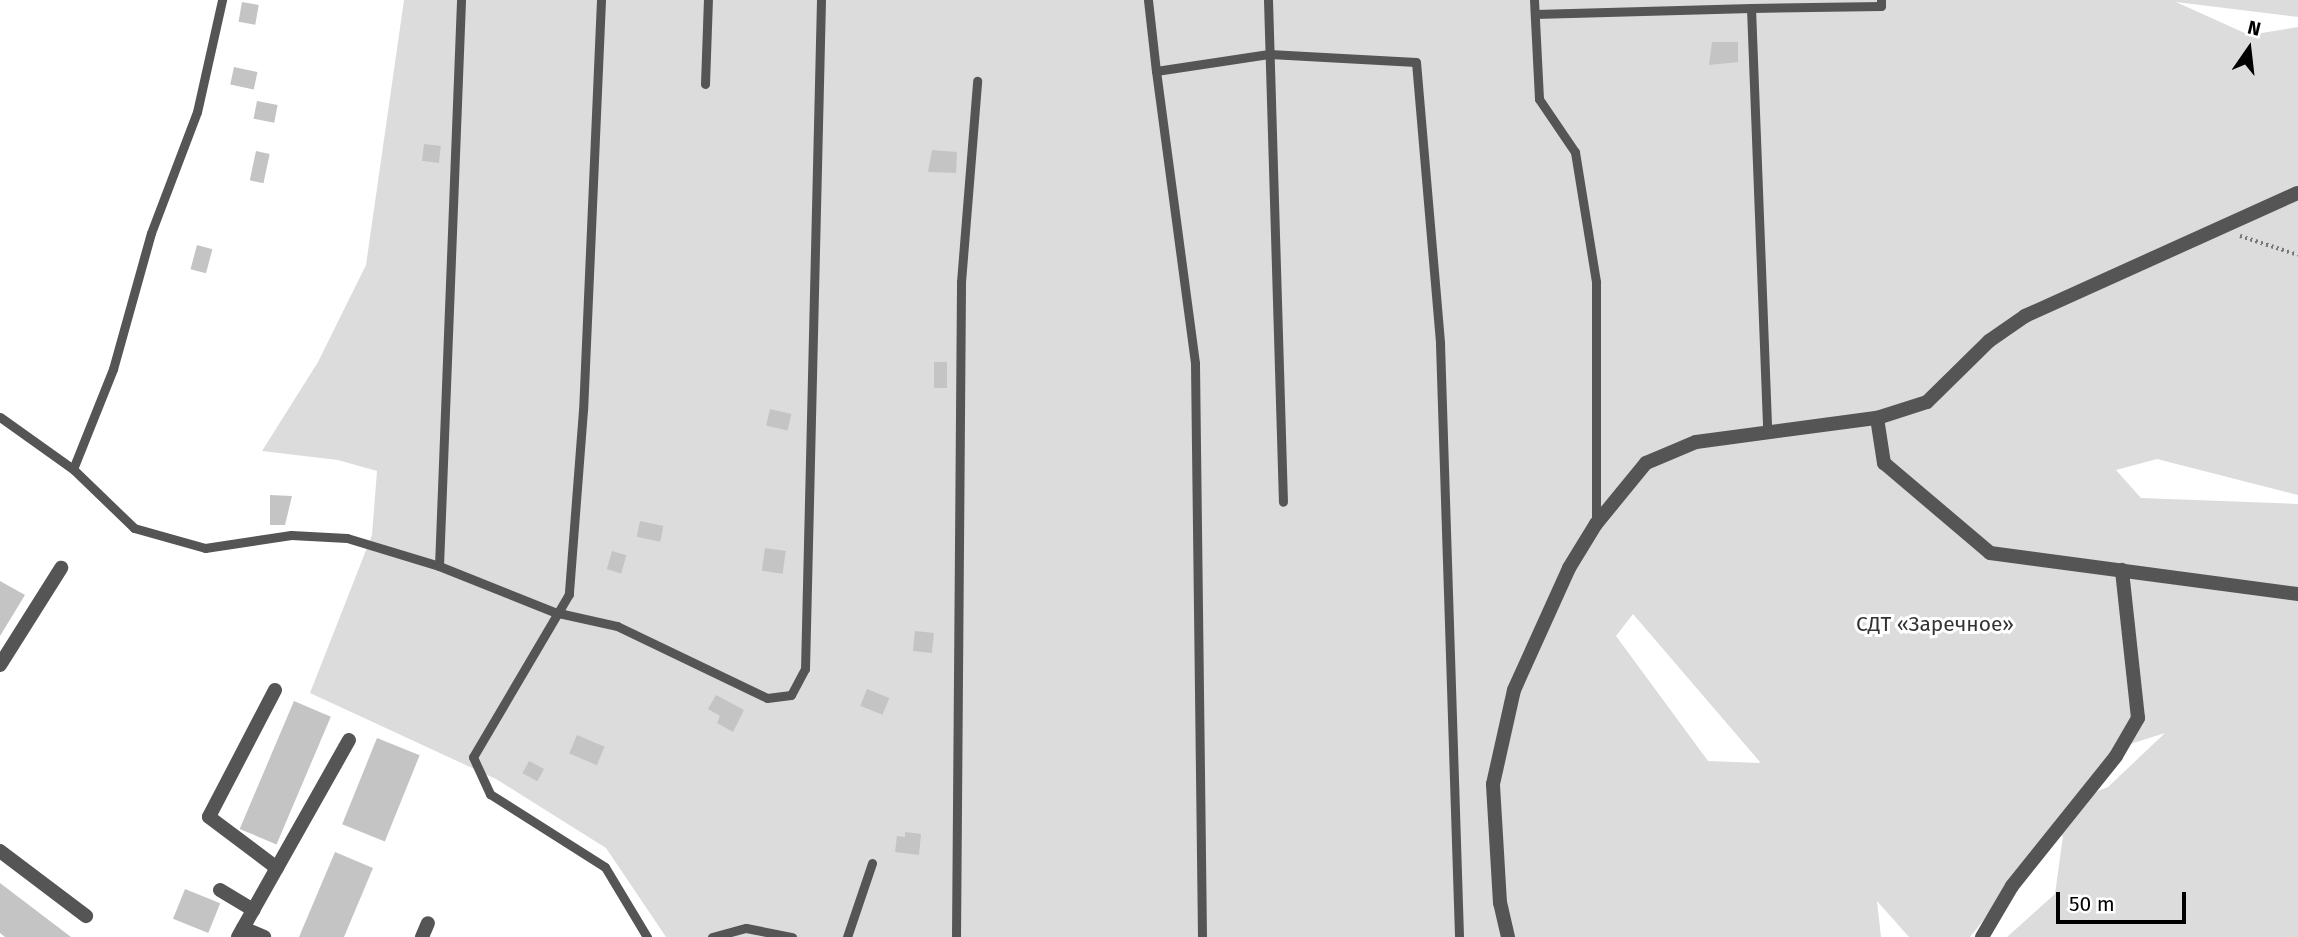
<!DOCTYPE html>
<meta charset="utf-8">
<style>
body{margin:0}
#map{position:relative;width:2298px;height:937px;overflow:hidden;background:#fff;font-family:"Fira Sans",sans-serif}
div>[style]{position:absolute}
[style*='--x']{left:calc(var(--x)*1px);top:calc(var(--y)*1px);width:calc(var(--w)*1px);rotate:calc(var(--a)*1deg)}
.green>*{inset:0;background:#dcdcdc}
.building>*{inset:0;background:#c4c4c4;transform-origin:0 0}
.path>*{height:3.5px;margin-top:-1.75px;transform-origin:0;background:repeating-linear-gradient(90deg,#777 0 2px,transparent 0 5.5px)}
.service>*{height:9px;margin:-4.5px;padding:0 4.5px;transform-origin:4.5px;border-radius:4.5px;background:#555}
.minor>*{height:14px;margin:-7px;padding:0 7px;transform-origin:7px;border-radius:7px;background:#555}
span{translate:-50% -50%;white-space:nowrap;text-align:center;line-height:1.15;-webkit-text-stroke:6px #fff;paint-order:stroke}
.park-label{font-size:21px;color:#333}
.north{position:absolute;left:2214px;top:14px;width:70px;height:70px;-webkit-text-stroke:5px #fff;paint-order:stroke;rotate:14deg;font-size:19px;font-weight:700;line-height:28px;text-align:center;color:#000}
.north::after{content:'';display:block;margin:auto;width:24px;height:32px;background:#000;clip-path:polygon(50% 0,100% 100%,50% 72%,0 100%)}
.scale{position:absolute;left:2056px;top:892px;width:130px;height:32px;box-sizing:border-box;border:4px solid #000;border-top:0;padding-left:9px;font-size:21px;line-height:24px;white-space:nowrap;color:#000;-webkit-text-stroke:5px #fff;paint-order:stroke}
</style>
<div id="map">
<div class="green">
<div style="clip-path:polygon(evenodd,404px 0,2298px 0,2298px 17px,2176px 2px,2249px 35px,2298px 27px,2298px 495px,2157px 459px,2116px 470px,2141px 498px,2298px 504px,2298px 937px,2007px 937px,2055px 894px,2063px 836px,2052px 835px,1970px 937px,1909px 937px,1877px 901px,1881px 937px,666px 937px,606px 848px,496px 779px,310px 693px,372px 535px,377px 471px,338px 460px,262px 451px,318px 362px,366px 265px,404px 0,1633px 614px,1760px 762px,1759px 763px,1708px 761px,1616px 636px,1633px 614px,404px 0,2165px 733px,2108px 787px,2083px 797px,2124px 746px,2165px 733px)"></div>
</div>
<div class="building">
<div style="left:242px;top:2px;width:17px;height:20px;rotate:10deg"></div>
<div style="clip-path:polygon(1712px 42px,1738px 42px,1738px 62px,1709px 65px)"></div>
<div style="left:234px;top:67px;width:24px;height:18px;rotate:12deg"></div>
<div style="left:257px;top:101px;width:21px;height:18px;rotate:11deg"></div>
<div style="left:424px;top:144px;width:17px;height:17px;rotate:7deg"></div>
<div style="clip-path:polygon(932px 150px,957px 152px,956px 173px,928px 172px)"></div>
<div style="left:256px;top:151px;width:14px;height:30px;rotate:12deg"></div>
<div style="left:197px;top:245px;width:16px;height:25px;rotate:15deg"></div>
<div style="left:934px;top:362px;width:13px;height:26px"></div>
<div style="left:770px;top:409px;width:22px;height:17px;rotate:13deg"></div>
<div style="clip-path:polygon(270px 495px,292px 496px,285px 525px,270px 525px)"></div>
<div style="left:640px;top:521px;width:24px;height:16px;rotate:12deg"></div>
<div style="left:765px;top:548px;width:21px;height:23px;rotate:8deg"></div>
<div style="left:612px;top:551px;width:15px;height:19px;rotate:16deg"></div>
<div style="clip-path:polygon(0 581px,25px 595px,0 636px)"></div>
<div style="left:915px;top:631px;width:19px;height:20px;rotate:6deg"></div>
<div style="left:867px;top:689px;width:24px;height:18px;rotate:22deg"></div>
<div style="clip-path:polygon(716px 695px,744px 710px,733px 732px,717px 723px,720px 716px,708px 709px)"></div>
<div style="left:294px;top:701px;width:40px;height:139px;rotate:23deg"></div>
<div style="left:577px;top:735px;width:30px;height:20px;rotate:23deg"></div>
<div style="left:377px;top:738px;width:46px;height:93px;rotate:22deg"></div>
<div style="left:529px;top:761px;width:17px;height:14px;rotate:28deg"></div>
<div style="clip-path:polygon(905px 832px,921px 834px,919px 855px,895px 852px,897px 836px,905px 837px)"></div>
<div style="clip-path:polygon(335px 852px,373px 868px,344px 937px,299px 937px)"></div>
<div style="clip-path:polygon(0 883px,71px 937px,5px 937px,0 933px)"></div>
<div style="left:185px;top:889px;width:38px;height:32px;rotate:22deg"></div>
</div>
<div class="path">
<div style="--x:2240;--y:236;--w:61;--a:18.1"></div>
</div>
<div class="service">
<div style="--x:601;--y:0;--w:410;--a:92.5"></div>
<div style="--x:583;--y:410;--w:185;--a:94.4"></div>
<div style="--x:569;--y:594;--w:189;--a:120.5"></div>
<div style="--x:473;--y:757;--w:41;--a:65.3"></div>
<div style="--x:490;--y:794;--w:136;--a:32.4"></div>
<div style="--x:605;--y:867;--w:82;--a:59"></div>
<div style="--x:1148;--y:0;--w:71;--a:83.6"></div>
<div style="--x:1268;--y:0;--w:502;--a:88.29"></div>
<div style="--x:1534;--y:0;--w:99;--a:87.1"></div>
<div style="--x:1539;--y:99;--w:64;--a:55.8"></div>
<div style="--x:1575;--y:152;--w:132;--a:80.8"></div>
<div style="--x:1596;--y:282;--w:242;--a:90"></div>
<div style="--x:1751;--y:8;--w:130;--a:-0.9"></div>
<div style="--x:1881;--y:6;--w:6;--a:-90"></div>
<div style="--x:1535;--y:14;--w:216;--a:-1.6"></div>
<div style="--x:1751;--y:8;--w:425;--a:87.8"></div>
<div style="--x:705;--y:84;--w:84;--a:-88"></div>
<div style="--x:0;--y:417;--w:90;--a:35.5"></div>
<div style="--x:73;--y:469;--w:85;--a:44"></div>
<div style="--x:134;--y:528;--w:74;--a:15.7"></div>
<div style="--x:205;--y:548;--w:87;--a:-8.6"></div>
<div style="--x:291;--y:535;--w:56;--a:3.1"></div>
<div style="--x:347;--y:538;--w:96;--a:16.9"></div>
<div style="--x:439;--y:566;--w:124;--a:21.8"></div>
<div style="--x:554;--y:612;--w:65;--a:12.5"></div>
<div style="--x:617;--y:626;--w:166;--a:25.6"></div>
<div style="--x:767;--y:698;--w:24;--a:-7"></div>
<div style="--x:791;--y:695;--w:30;--a:-62"></div>
<div style="--x:805;--y:669;--w:669;--a:-88.63"></div>
<div style="--x:73;--y:469;--w:108;--a:-68.2"></div>
<div style="--x:113;--y:369;--w:141;--a:-74.4"></div>
<div style="--x:151;--y:233;--w:129;--a:-69.2"></div>
<div style="--x:197;--y:112;--w:115;--a:-77.4"></div>
<div style="--x:439;--y:566;--w:566;--a:-87.77"></div>
<div style="--x:712;--y:937;--w:35;--a:-15"></div>
<div style="--x:746;--y:928;--w:47;--a:11.1"></div>
<div style="--x:847;--y:937;--w:78;--a:-71.3"></div>
<div style="--x:956;--y:937;--w:655;--a:-89.56"></div>
<div style="--x:961;--y:282;--w:202;--a:-85.4"></div>
<div style="--x:1202;--y:937;--w:574;--a:-90.7"></div>
<div style="--x:1195;--y:363;--w:295;--a:-97.6"></div>
<div style="--x:1156;--y:71;--w:114;--a:-8.6"></div>
<div style="--x:1269;--y:54;--w:147;--a:3.1"></div>
<div style="--x:1416;--y:62;--w:283;--a:85.1"></div>
<div style="--x:1440;--y:344;--w:593;--a:88.16"></div>
</div>
<div class="minor">
<div style="--x:1877;--y:418;--w:46;--a:81.2"></div>
<div style="--x:1884;--y:463;--w:139;--a:40.3"></div>
<div style="--x:1990;--y:553;--w:311;--a:7.6"></div>
<div style="--x:0;--y:665;--w:115;--a:-57.8"></div>
<div style="--x:275;--y:690;--w:143;--a:117.5"></div>
<div style="--x:209;--y:817;--w:85;--a:36.9"></div>
<div style="--x:0;--y:851;--w:108;--a:37.1"></div>
<div style="--x:220;--y:890;--w:39;--a:31"></div>
<div style="--x:243;--y:928;--w:23;--a:23"></div>
<div style="--x:238;--y:937;--w:226;--a:-60.6"></div>
<div style="--x:422;--y:937;--w:15;--a:-67"></div>
<div style="--x:1508;--y:937;--w:35;--a:-103"></div>
<div style="--x:1500;--y:903;--w:119;--a:-93.4"></div>
<div style="--x:1493;--y:784;--w:96;--a:-77.4"></div>
<div style="--x:1514;--y:690;--w:134;--a:-65.7"></div>
<div style="--x:1569;--y:568;--w:52;--a:-58.5"></div>
<div style="--x:1596;--y:524;--w:79;--a:-50.7"></div>
<div style="--x:1646;--y:463;--w:54;--a:-22.8"></div>
<div style="--x:1696;--y:442;--w:183;--a:-7.6"></div>
<div style="--x:1877;--y:418;--w:52;--a:-17.7"></div>
<div style="--x:1927;--y:402;--w:87;--a:-44.5"></div>
<div style="--x:1989;--y:341;--w:44;--a:-34.8"></div>
<div style="--x:2025;--y:316;--w:299;--a:-24.3"></div>
<div style="--x:1982;--y:937;--w:59;--a:-59.5"></div>
<div style="--x:2012;--y:886;--w:166;--a:-51.3"></div>
<div style="--x:2116;--y:756;--w:44;--a:-59.9"></div>
<div style="--x:2138;--y:718;--w:149;--a:-96.2"></div>
</div>
<div class="park-label">
<span style="left:1935px;top:624px">СДТ «Заречное»</span>
</div>
<div class="north">N</div>
<div class="scale">50 m</div>
</div>
